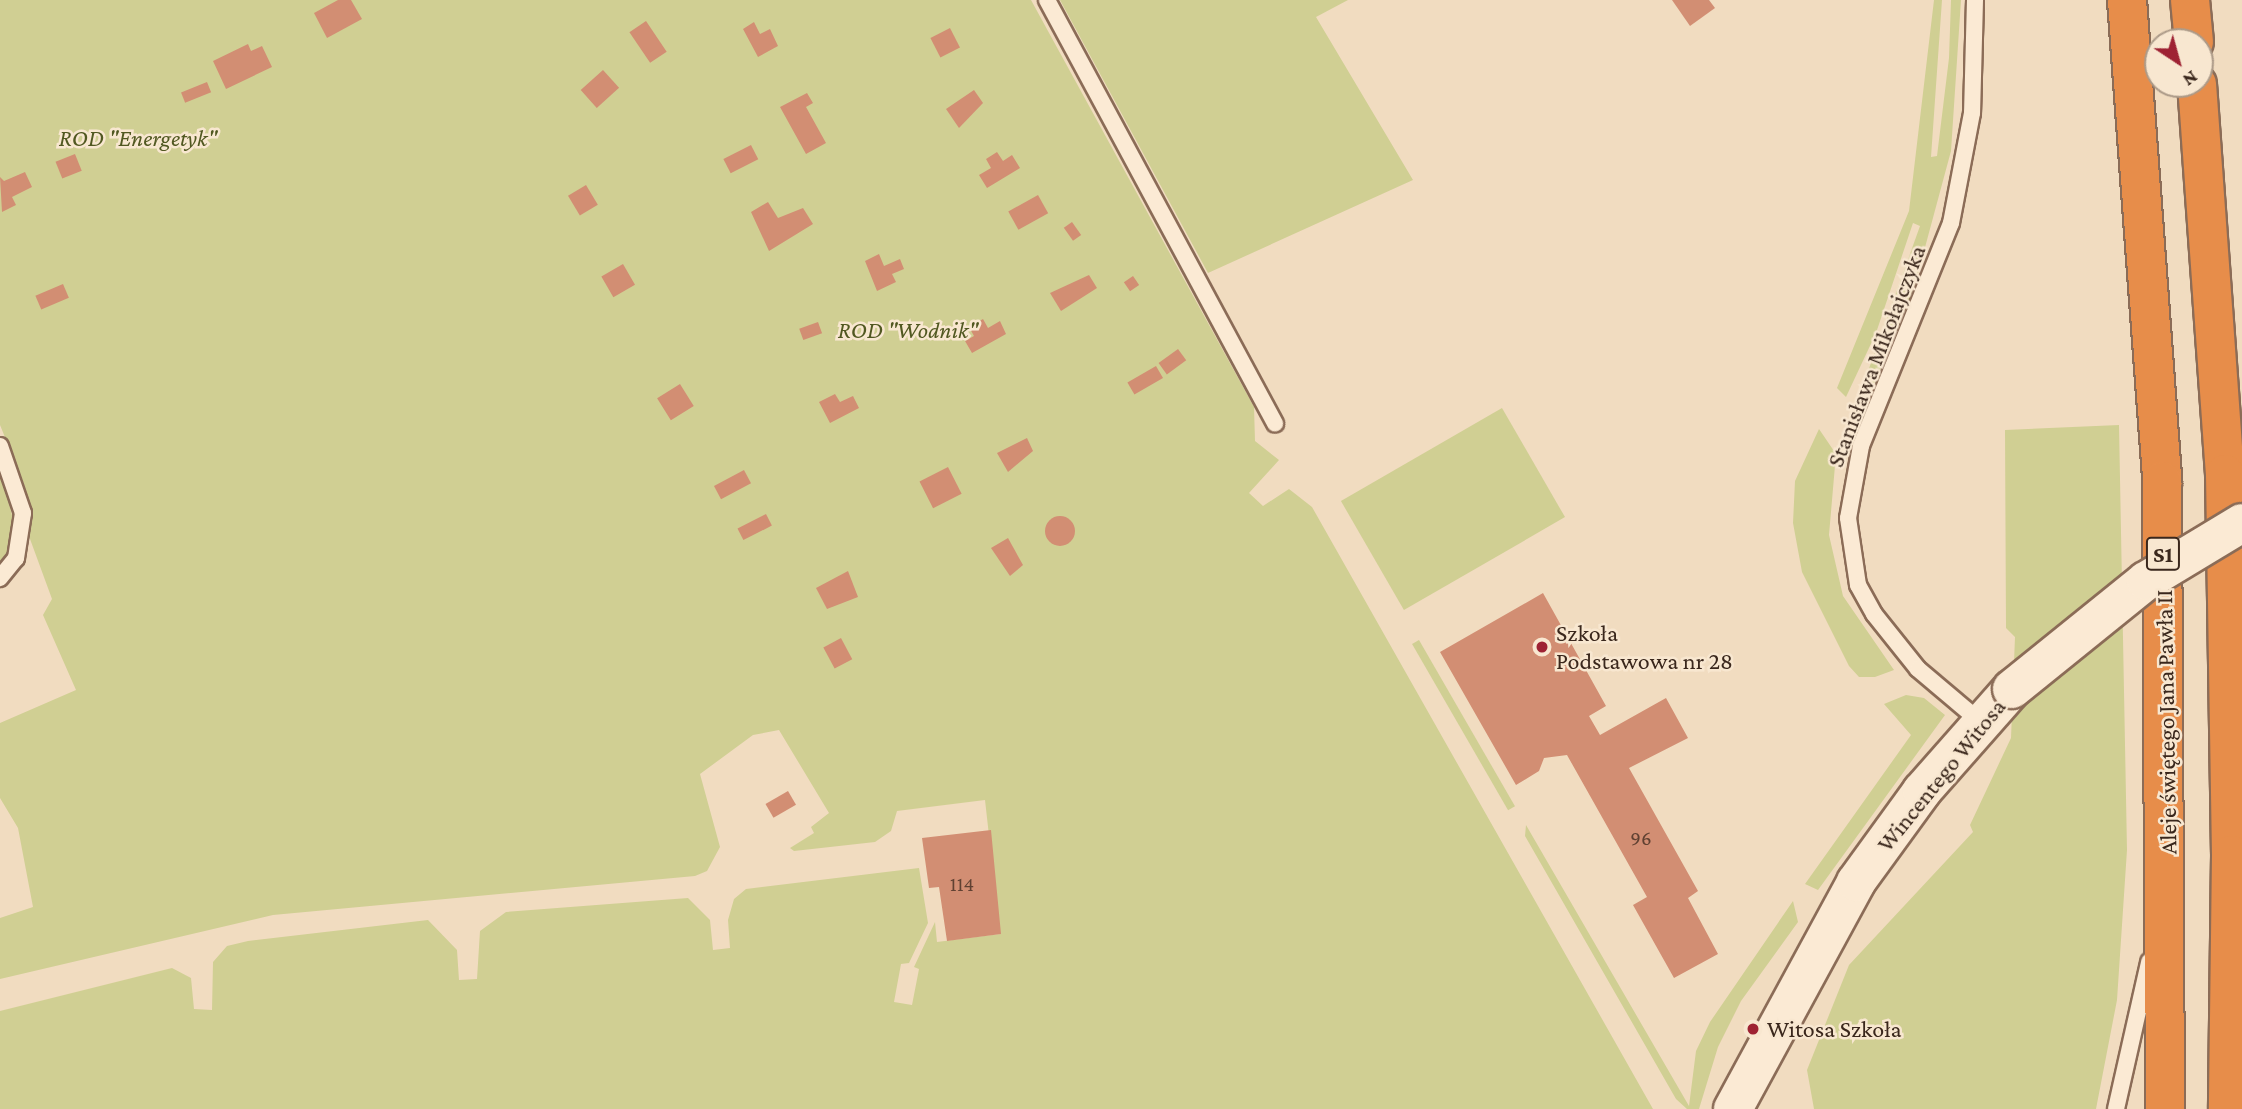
<!DOCTYPE html>
<meta charset="utf-8">
<style>
body{margin:0}
#map{position:relative;width:2242px;height:1109px;overflow:hidden;background:#f1dcc0;font-family:"Crimson Pro",serif}
div>[style]{position:absolute}
[style*='--x']{left:calc(var(--x)*1px);top:calc(var(--y)*1px);width:calc(var(--w)*1px);rotate:calc(var(--a)*1deg)}
.green>*{inset:0;background:#d0cf93;transform-origin:0 0}
.building>*{inset:0;background:#d28e73;transform-origin:0 0}
.round{border-radius:50%}
.roads{filter:drop-shadow(2px 0 #8b6c57) drop-shadow(-2px 0 #8b6c57) drop-shadow(0 2px #8b6c57) drop-shadow(0 -2px #8b6c57)}
.service>*{height:16px;margin:-8px;padding:0 8px;transform-origin:8px;border-radius:8px;background:#fbead4}
.tertiary>*{height:38px;margin:-19px;padding:0 19px;transform-origin:19px;border-radius:19px;background:#fbead4}
.motorway>*{height:38px;margin:-19px;padding:0 19px;transform-origin:19px;border-radius:19px;background:#e78d4a}
.bridges{filter:drop-shadow(2px 0 #8b6c57) drop-shadow(-2px 0 #8b6c57) drop-shadow(0 2px #8b6c57) drop-shadow(0 -2px #8b6c57)}
.tertiary-bridge>*{height:38px;margin:-19px;padding:0 19px;transform-origin:19px;border-radius:19px;background:#fbead4}
.dots>*{width:19px;height:19px;translate:-50% -50%;box-sizing:border-box;border:4px solid #f8e7d0;border-radius:50%}
span{translate:-50% -50%;white-space:nowrap;text-align:center;line-height:1.15;-webkit-text-stroke:5px #f8e7d0;paint-order:stroke}
.number-label{font-size:21px;color:#604132}
.number-label span{-webkit-text-stroke-width:0}
.shield-label span{padding:2px 5px;background:#f8e7d0;border:2px solid;border-radius:5px;-webkit-text-stroke-width:0}
.shield-label{font-size:23px;color:#3a271c;font-weight:700}
.park-label{font-size:24px;color:#515821;font-style:italic}
.street-label{font-size:24px;color:#3a271c}
.poi-label{font-size:24px;color:#3a271c}
.left{translate:0 -50%;text-align:left}
.north{position:absolute;left:2144px;top:28px;width:70px;height:70px;box-sizing:border-box;background:#f8e7d0;border:2px solid #ac9a88;border-radius:50%;rotate:144deg;font-size:19px;font-weight:700;line-height:28px;text-align:center;color:#3a271c}
.north::after{content:'';display:block;margin:auto;width:24px;height:32px;background:#9e2233;clip-path:polygon(50% 0,100% 100%,50% 72%,0 100%)}
</style>
<div id="map">
<div class="green">
<div style="clip-path:polygon(0 0,1031px 0,1254px 407px,1255px 441px,1279px 460px,1249px 493px,1263px 506px,1289px 489px,1312px 507px,1653px 1109px,0 1109px,0 1011px,172px 968px,191px 978px,194px 1009px,212px 1010px,213px 962px,227px 946px,248px 941px,428px 920px,457px 950px,459px 980px,477px 979px,480px 931px,506px 912px,688px 898px,710px 920px,713px 950px,730px 948px,728px 920px,734px 899px,746px 889px,919px 868px,928px 923px,909px 963px,901px 964px,894px 1002px,912px 1005px,919px 969px,914px 967px,935px 922px,937px 942px,1000px 934px,985px 800px,897px 811px,891px 831px,875px 842px,794px 851px,790px 848px,814px 833px,811px 827px,829px 813px,779px 730px,753px 735px,700px 774px,720px 847px,707px 871px,695px 876px,273px 915px,0 979px,0 918px,33px 907px,18px 828px,0 798px,0 723px,76px 690px,43px 615px,52px 599px,30px 539px,24px 484px,0 425px)"></div>
<div style="clip-path:polygon(1060px 0,1348px 0,1316px 17px,1413px 180px,1208px 273px)"></div>
<div style="clip-path:polygon(1934px 0,1942px 0,1931px 157px,1937px 156px,1949px 58px,1951px 0,1961px 0,1951px 151px,1913px 292px,1873px 386px,1863px 402px,1857px 402px,1920px 226px,1913px 223px,1876px 333px,1846px 397px,1837px 388px,1909px 211px)"></div>
<div style="left:1502px;top:408px;width:126px;height:186px;rotate:60deg"></div>
<div style="clip-path:polygon(2119px 425px,2127px 850px,2117px 1000px,2096px 1109px,1814px 1109px,1807px 1070px,1849px 965px,1973px 832px,1970px 825px,2011px 738px,2015px 637px,2006px 628px,2005px 430px)"></div>
<div style="clip-path:polygon(1819px 429px,1836px 454px,1829px 535px,1843px 596px,1894px 670px,1875px 677px,1859px 677px,1849px 666px,1802px 572px,1793px 523px,1795px 481px)"></div>
<div style="clip-path:polygon(0 466px,17px 536px,0 570px)"></div>
<div style="left:1419px;top:640px;width:192px;height:8px;rotate:60deg"></div>
<div style="clip-path:polygon(1906px 695px,1924px 698px,1945px 715px,1818px 890px,1805px 884px,1911px 735px,1884px 704px)"></div>
<div style="clip-path:polygon(1526px 825px,1689px 1106px,1696px 1051px,1710px 1022px,1793px 901px,1798px 922px,1741px 1001px,1718px 1047px,1699px 1109px,1687px 1109px,1676px 1099px,1525px 836px)"></div>
</div>
<div class="building">
<div style="clip-path:polygon(338px 0,351px 0,362px 19px,327px 38px,314px 13px)"></div>
<div style="clip-path:polygon(1672px 0,1709px 0,1715px 8px,1690px 26px)"></div>
<div style="left:646px;top:21px;width:37px;height:20px;rotate:56deg"></div>
<div style="clip-path:polygon(754px 22px,760px 34px,770px 29px,778px 46px,758px 57px,743px 29px)"></div>
<div style="left:950px;top:28px;width:22px;height:22px;rotate:63deg"></div>
<div style="clip-path:polygon(248px 44px,251px 51px,262px 46px,272px 67px,226px 89px,213px 61px)"></div>
<div style="left:603px;top:70px;width:24px;height:30px;rotate:48deg"></div>
<div style="left:207px;top:82px;width:11px;height:28px;rotate:68deg"></div>
<div style="clip-path:polygon(974px 90px,983px 103px,959px 128px,946px 109px)"></div>
<div style="clip-path:polygon(807px 93px,813px 103px,806px 107px,826px 143px,806px 154px,780px 107px)"></div>
<div style="left:751px;top:145px;width:16px;height:31px;rotate:63deg"></div>
<div style="clip-path:polygon(997px 152px,1003px 161px,1012px 155px,1020px 168px,987px 188px,979px 175px,991px 168px,986px 159px)"></div>
<div style="left:75px;top:154px;width:18px;height:21px;rotate:68deg"></div>
<div style="clip-path:polygon(25px 172px,32px 187px,12px 197px,16px 205px,2px 212px,0 177px,4px 181px)"></div>
<div style="left:586px;top:185px;width:23px;height:21px;rotate:59deg"></div>
<div style="left:1038px;top:195px;width:21px;height:34px;rotate:61deg"></div>
<div style="clip-path:polygon(768px 202px,778px 218px,803px 208px,813px 224px,769px 251px,751px 212px)"></div>
<div style="left:1072px;top:222px;width:16px;height:10px;rotate:55deg"></div>
<div style="clip-path:polygon(879px 254px,884px 266px,900px 259px,904px 269px,892px 274px,896px 282px,877px 291px,865px 261px)"></div>
<div style="left:623px;top:264px;width:24px;height:25px;rotate:60deg"></div>
<div style="clip-path:polygon(1089px 275px,1097px 288px,1061px 311px,1050px 293px)"></div>
<div style="left:1133px;top:276px;width:11px;height:11px;rotate:56deg"></div>
<div style="left:63px;top:284px;width:15px;height:30px;rotate:67deg"></div>
<div style="clip-path:polygon(983px 319px,988px 328px,1000px 321px,1006px 334px,972px 353px,965px 341px,974px 336px,969px 327px)"></div>
<div style="left:818px;top:322px;width:12px;height:20px;rotate:70deg"></div>
<div style="left:1178px;top:349px;width:14px;height:24px;rotate:54deg"></div>
<div style="left:1156px;top:366px;width:14px;height:33px;rotate:60deg"></div>
<div style="left:680px;top:384px;width:26px;height:27px;rotate:58deg"></div>
<div style="clip-path:polygon(835px 394px,840px 402px,853px 396px,859px 408px,830px 423px,819px 402px)"></div>
<div style="clip-path:polygon(1027px 438px,1033px 451px,1008px 472px,997px 453px)"></div>
<div style="left:948px;top:467px;width:30px;height:32px;rotate:63deg"></div>
<div style="left:744px;top:470px;width:15px;height:34px;rotate:62deg"></div>
<div style="left:766px;top:514px;width:13px;height:32px;rotate:63deg"></div>
<div class="round" style="left:1045px;top:516px;width:30px;height:30px"></div>
<div style="clip-path:polygon(1008px 538px,1023px 565px,1010px 576px,991px 548px)"></div>
<div style="clip-path:polygon(848px 571px,858px 597px,827px 609px,816px 588px)"></div>
<div style="clip-path:polygon(1543px 593px,1606px 706px,1589px 716px,1600px 735px,1666px 698px,1688px 738px,1629px 768px,1698px 891px,1688px 898px,1718px 954px,1674px 978px,1633px 905px,1647px 897px,1567px 755px,1544px 758px,1539px 771px,1516px 785px,1440px 652px)"></div>
<div style="left:841px;top:638px;width:24px;height:20px;rotate:62deg"></div>
<div style="left:788px;top:791px;width:16px;height:26px;rotate:60deg"></div>
<div style="clip-path:polygon(991px 830px,1001px 934px,947px 941px,939px 887px,929px 888px,922px 838px)"></div>
</div>
<div class="roads">
<div class="service">
<div style="--x:1047;--y:0;--w:481;--a:61.7"></div>
<div style="--x:1975;--y:0;--w:113;--a:91.5"></div>
<div style="--x:1972;--y:113;--w:112;--a:100.8"></div>
<div style="--x:1951;--y:223;--w:240;--a:112"></div>
<div style="--x:1861;--y:446;--w:73;--a:100.2"></div>
<div style="--x:1848;--y:518;--w:68;--a:81.5"></div>
<div style="--x:1858;--y:585;--w:33;--a:61"></div>
<div style="--x:1874;--y:614;--w:70;--a:51.3"></div>
<div style="--x:1918;--y:669;--w:84;--a:40.2"></div>
<div style="--x:0;--y:446;--w:71;--a:71.1"></div>
<div style="--x:23;--y:513;--w:46;--a:98.8"></div>
<div style="--x:16;--y:558;--w:26;--a:129"></div>
<div style="--x:2116;--y:1109;--w:151;--a:-77.3"></div>
</div>
<div class="tertiary">
<div style="--x:1733;--y:1109;--w:258;--a:-61.5"></div>
<div style="--x:1856;--y:882;--w:112;--a:-54"></div>
<div style="--x:1922;--y:791;--w:136;--a:-48.6"></div>
</div>
<div class="motorway">
<div style="--x:2127;--y:0;--w:482;--a:85.8"></div>
<div style="--x:2162;--y:481;--w:628;--a:89.73"></div>
<div style="--x:2190;--y:0;--w:42;--a:84.6"></div>
<div style="--x:2197;--y:84;--w:391;--a:85.9"></div>
<div style="--x:2225;--y:474;--w:381;--a:89.1"></div>
<div style="--x:2231;--y:855;--w:254;--a:90.7"></div>
</div>
</div>
<div class="bridges">
<div class="tertiary-bridge">
<div style="--x:2012;--y:689;--w:172;--a:-38.9"></div>
<div style="--x:2146;--y:581;--w:112;--a:-31.1"></div>
</div>
</div>
<div class="dots">
<div style="left:1542px;top:647px;background:#9e2233"></div>
<div style="left:1753px;top:1029px;background:#9e2233"></div>
</div>
<div class="number-label">
<span style="left:1641px;top:838px">96</span>
<span style="left:962px;top:884px">114</span>
</div>
<div class="shield-label">
<span style="left:2163px;top:554px">S1</span>
</div>
<div class="park-label">
<span style="left:138px;top:138px">ROD "Energetyk"</span>
<span style="left:908px;top:330px">ROD "Wodnik"</span>
</div>
<div class="street-label">
<span style="left:1876px;top:356px;rotate:-69deg">Stanisława Mikołajczyka</span>
<span style="left:2166px;top:722px;rotate:-91deg">Aleje świętego Jana Pawła II</span>
<span style="left:1941px;top:775px;rotate:-51deg">Wincentego Witosa</span>
</div>
<div class="poi-label">
<span class="left" style="left:1556px;top:647px">Szkoła<br>Podstawowa nr 28</span>
<span class="left" style="left:1767px;top:1029px">Witosa Szkoła</span>
</div>
<div class="north">N</div>
</div>
